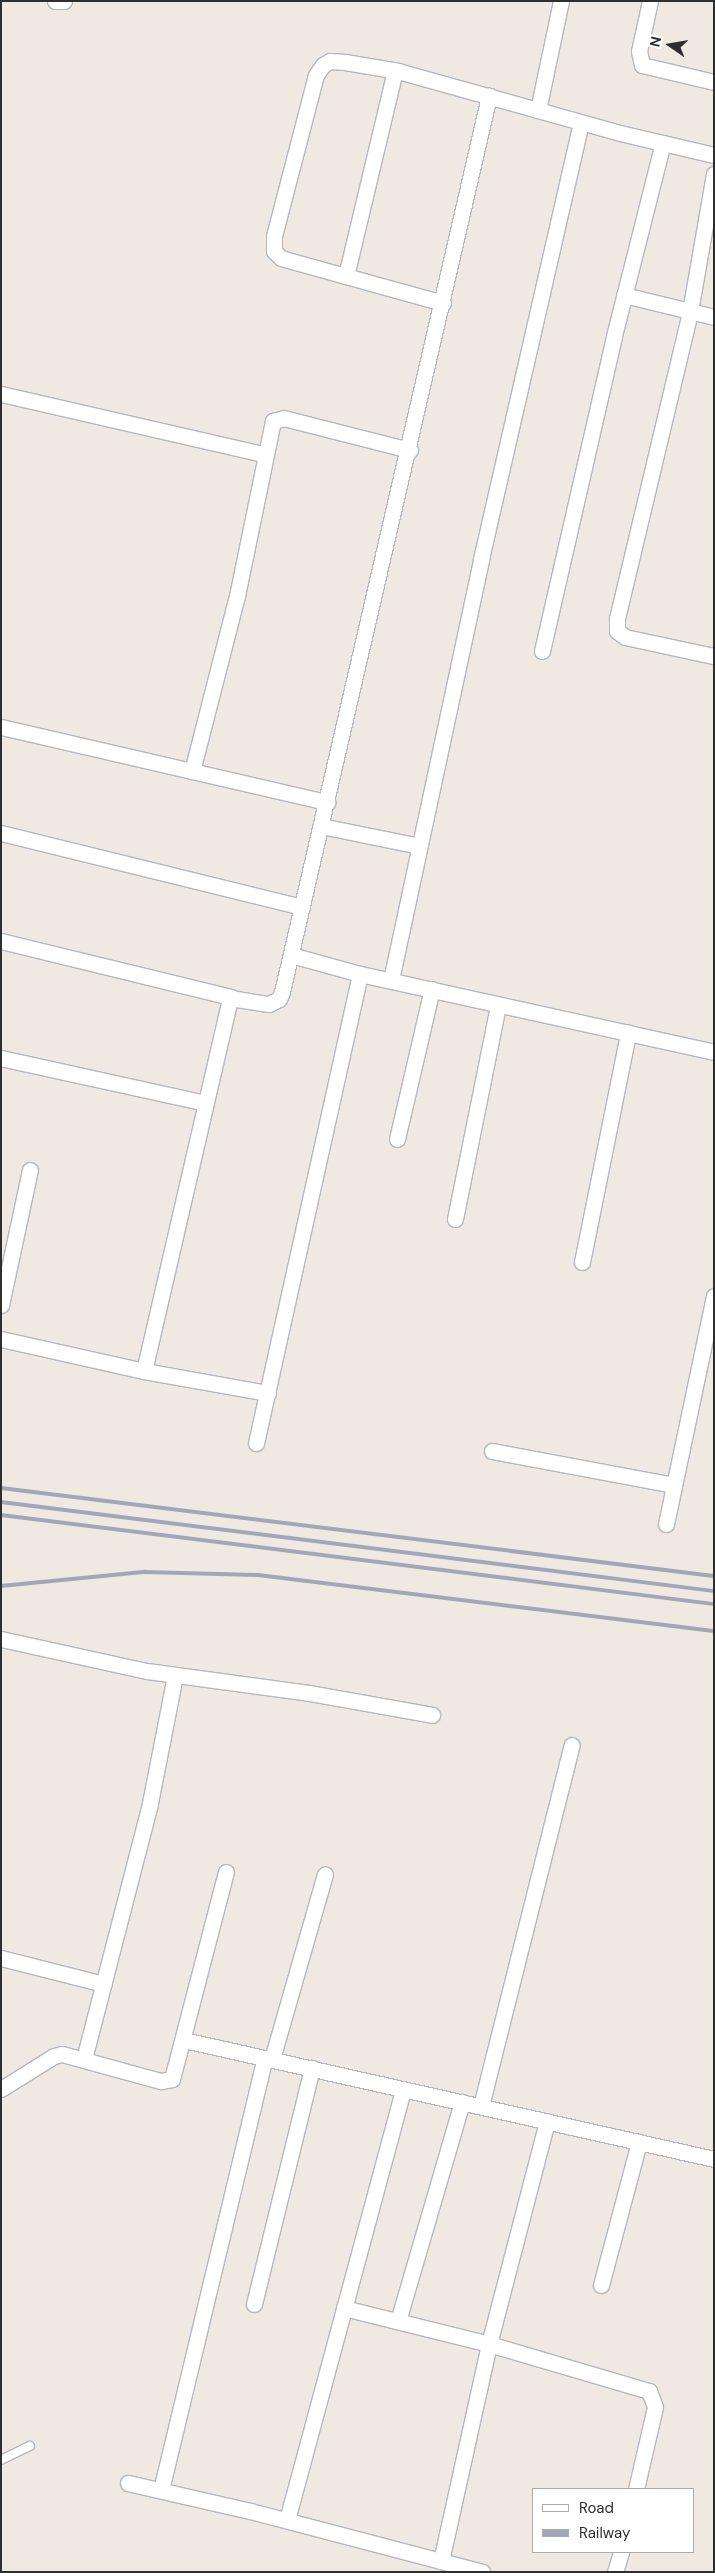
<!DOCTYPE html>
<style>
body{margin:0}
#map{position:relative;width:715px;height:2573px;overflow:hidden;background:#efe9e1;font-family:"DM Sans",sans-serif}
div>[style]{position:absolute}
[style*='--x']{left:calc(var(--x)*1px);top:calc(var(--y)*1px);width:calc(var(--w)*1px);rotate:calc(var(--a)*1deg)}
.roads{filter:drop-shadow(1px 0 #b4b7c1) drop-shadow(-1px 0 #b4b7c1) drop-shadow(0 1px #b4b7c1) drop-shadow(0 -1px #b4b7c1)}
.service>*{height:8px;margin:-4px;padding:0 4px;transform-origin:4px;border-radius:4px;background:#fff}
.minor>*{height:15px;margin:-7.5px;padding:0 7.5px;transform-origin:7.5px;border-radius:7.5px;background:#fff}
.rail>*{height:4px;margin:-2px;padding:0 2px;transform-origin:2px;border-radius:2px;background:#a3a6b8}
span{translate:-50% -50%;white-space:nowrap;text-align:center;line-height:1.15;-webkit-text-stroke:5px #fff;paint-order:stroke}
.frame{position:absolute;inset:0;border:2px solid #2e2e2e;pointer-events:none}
.legend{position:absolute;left:532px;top:2488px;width:162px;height:65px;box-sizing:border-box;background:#fff;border:1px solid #ababab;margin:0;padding:6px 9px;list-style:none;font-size:15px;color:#2e2e2e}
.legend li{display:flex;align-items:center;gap:10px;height:25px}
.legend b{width:25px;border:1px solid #ababab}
.north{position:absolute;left:645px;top:20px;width:50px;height:50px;-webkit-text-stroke:4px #fff;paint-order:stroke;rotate:283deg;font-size:14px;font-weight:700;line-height:20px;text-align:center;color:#2e2e2e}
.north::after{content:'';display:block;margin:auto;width:18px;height:22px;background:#2e2e2e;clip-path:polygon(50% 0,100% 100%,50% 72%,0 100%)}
</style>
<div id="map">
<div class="roads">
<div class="service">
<div style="--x:1;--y:2460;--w:32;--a:-26"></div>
</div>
<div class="minor">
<div style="--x:55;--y:1;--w:9;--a:0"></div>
<div style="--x:650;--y:1;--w:51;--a:102.4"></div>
<div style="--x:639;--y:51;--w:14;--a:78"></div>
<div style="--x:642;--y:65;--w:74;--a:13.3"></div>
<div style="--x:538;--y:110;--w:111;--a:-78.1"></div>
<div style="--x:714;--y:174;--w:140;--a:99.9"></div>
<div style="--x:690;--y:312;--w:316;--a:103.4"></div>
<div style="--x:617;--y:619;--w:12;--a:90"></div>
<div style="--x:617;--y:631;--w:10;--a:37"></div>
<div style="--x:625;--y:637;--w:91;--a:12.1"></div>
<div style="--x:346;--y:276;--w:211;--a:-76.6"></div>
<div style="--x:624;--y:295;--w:93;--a:13.7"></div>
<div style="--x:443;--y:303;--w:168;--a:-164.5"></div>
<div style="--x:281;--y:258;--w:10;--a:-135"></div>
<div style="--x:274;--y:251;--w:15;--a:-90"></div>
<div style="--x:274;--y:236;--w:166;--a:-75.4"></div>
<div style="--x:316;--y:75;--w:12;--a:-55"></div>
<div style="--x:323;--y:65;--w:8;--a:-30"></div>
<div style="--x:330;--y:61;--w:15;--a:4"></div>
<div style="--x:345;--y:62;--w:54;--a:9.6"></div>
<div style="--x:398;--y:71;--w:230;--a:15.6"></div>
<div style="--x:620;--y:133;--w:97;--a:13.2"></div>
<div style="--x:1;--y:394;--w:270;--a:12.9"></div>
<div style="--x:542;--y:651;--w:323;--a:-77.1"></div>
<div style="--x:614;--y:336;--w:199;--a:-75.8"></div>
<div style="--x:1;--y:727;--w:335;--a:13"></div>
<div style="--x:192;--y:771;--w:181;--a:-75.6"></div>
<div style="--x:237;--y:596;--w:179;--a:-78.4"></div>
<div style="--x:273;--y:421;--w:11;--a:-15"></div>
<div style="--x:284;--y:418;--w:130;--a:14.3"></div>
<div style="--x:321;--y:826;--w:100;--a:11.5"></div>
<div style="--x:1;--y:833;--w:310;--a:13.8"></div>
<div style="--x:1;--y:941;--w:237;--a:13.7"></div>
<div style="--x:291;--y:955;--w:72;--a:15.4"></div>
<div style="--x:391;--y:980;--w:431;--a:-77.9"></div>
<div style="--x:481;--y:559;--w:447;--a:-77.1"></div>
<div style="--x:1;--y:1058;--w:209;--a:12.4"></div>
<div style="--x:397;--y:1139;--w:154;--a:-76.9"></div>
<div style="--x:455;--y:1219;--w:218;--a:-78.6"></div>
<div style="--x:582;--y:1262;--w:234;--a:-78.6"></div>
<div style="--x:1;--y:1305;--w:138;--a:-77.9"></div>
<div style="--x:1;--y:1339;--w:147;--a:12.6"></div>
<div style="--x:144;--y:1371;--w:126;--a:10.1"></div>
<div style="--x:144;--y:1371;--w:383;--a:-77"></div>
<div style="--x:230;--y:998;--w:39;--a:9"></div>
<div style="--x:269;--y:1004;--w:11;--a:-27"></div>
<div style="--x:279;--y:999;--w:8;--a:-67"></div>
<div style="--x:282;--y:992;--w:920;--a:-76.99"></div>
<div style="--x:256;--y:1443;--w:480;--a:-77.5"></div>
<div style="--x:360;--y:974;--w:362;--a:12.4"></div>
<div style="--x:492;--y:1451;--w:185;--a:10.6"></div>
<div style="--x:666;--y:1524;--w:233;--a:-78.1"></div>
<div style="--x:1;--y:1639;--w:149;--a:12.4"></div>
<div style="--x:147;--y:1671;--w:163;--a:7.7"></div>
<div style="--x:309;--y:1693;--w:125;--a:10.1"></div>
<div style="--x:1;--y:1958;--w:106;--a:14.2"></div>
<div style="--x:184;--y:2040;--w:543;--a:12.65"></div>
<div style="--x:84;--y:2059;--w:264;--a:-75.5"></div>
<div style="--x:150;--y:1803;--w:129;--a:-78.9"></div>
<div style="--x:272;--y:2059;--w:192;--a:-74"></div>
<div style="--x:1;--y:2089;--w:62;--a:-31.9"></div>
<div style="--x:54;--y:2056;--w:8;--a:-14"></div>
<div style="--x:62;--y:2054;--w:103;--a:15.3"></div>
<div style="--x:161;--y:2081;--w:11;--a:-10"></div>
<div style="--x:172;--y:2079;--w:214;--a:-75.4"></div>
<div style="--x:481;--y:2106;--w:372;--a:-75.9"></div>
<div style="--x:601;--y:2285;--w:148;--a:-75.1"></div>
<div style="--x:254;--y:2304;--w:243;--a:-76.2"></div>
<div style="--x:344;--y:2308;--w:149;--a:13.9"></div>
<div style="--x:489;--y:2344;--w:167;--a:16.4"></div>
<div style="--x:649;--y:2391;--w:17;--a:69"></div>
<div style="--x:655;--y:2407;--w:84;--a:103"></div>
<div style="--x:398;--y:2321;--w:228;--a:-73.7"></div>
<div style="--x:128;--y:2483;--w:125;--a:12.9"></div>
<div style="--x:250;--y:2511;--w:240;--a:14.7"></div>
<div style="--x:161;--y:2490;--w:444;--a:-76.5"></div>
<div style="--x:287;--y:2520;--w:446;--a:-74.9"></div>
<div style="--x:441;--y:2561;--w:222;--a:-77.5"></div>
<div style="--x:489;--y:2344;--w:230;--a:-75.4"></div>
<div style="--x:615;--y:2572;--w:21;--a:-73"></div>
</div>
</div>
<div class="rail">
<div style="--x:1;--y:1488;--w:718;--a:7.04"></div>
<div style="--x:1;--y:1502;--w:719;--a:7.12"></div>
<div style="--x:1;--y:1515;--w:719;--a:7.12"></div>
<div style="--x:1;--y:1586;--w:145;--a:-5.6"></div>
<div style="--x:145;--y:1572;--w:113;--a:1.5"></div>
<div style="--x:258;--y:1575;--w:459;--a:7"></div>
</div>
<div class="frame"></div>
<ul class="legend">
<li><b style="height:6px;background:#fff"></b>Road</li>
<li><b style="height:6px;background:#a3a6b8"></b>Railway</li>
</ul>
<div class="north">N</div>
</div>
